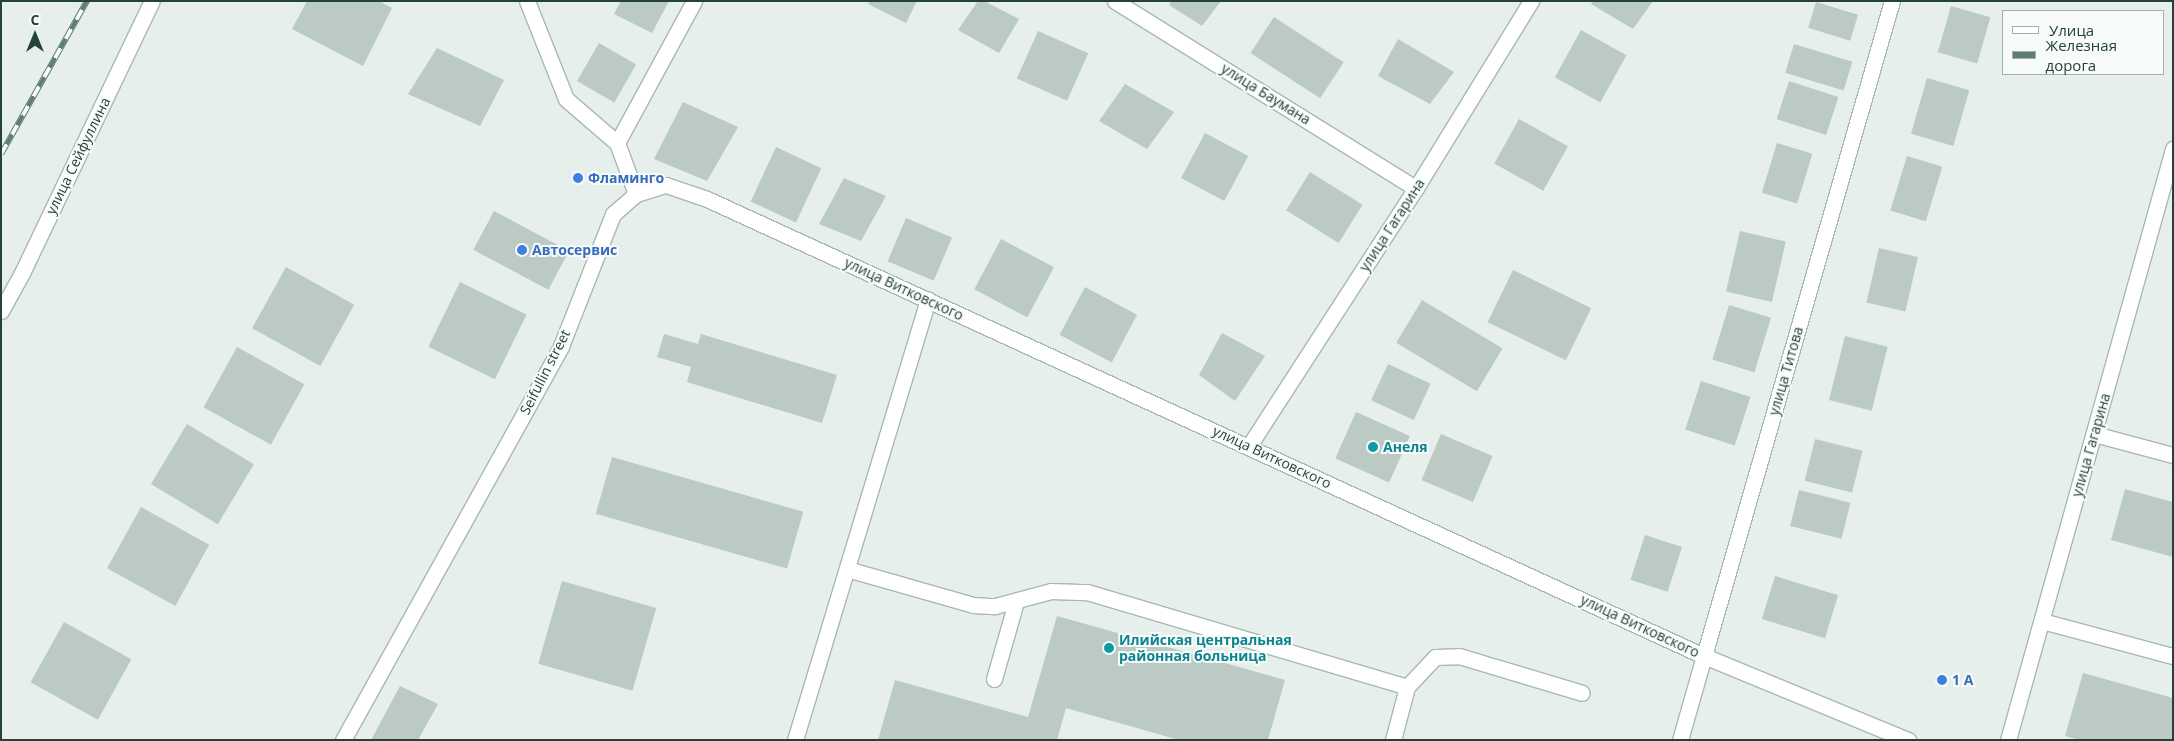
<!DOCTYPE html>
<meta charset="utf-8">
<style>
body{margin:0}
#map{position:relative;width:2174px;height:741px;overflow:hidden;background:#e6efeb;font-family:"Open Sans",sans-serif}
div>[style]{position:absolute}
[style*='--x']{left:calc(var(--x)*1px);top:calc(var(--y)*1px);width:calc(var(--w)*1px);rotate:calc(var(--a)*1deg)}
.building>*{inset:0;background:#bbcac4;transform-origin:0 0}
.roads{filter:drop-shadow(1px 0 #a8b8b2) drop-shadow(-1px 0 #a8b8b2) drop-shadow(0 1px #a8b8b2) drop-shadow(0 -1px #a8b8b2)}
.lane>*{height:15px;margin:-7.5px;padding:0 7.5px;transform-origin:7.5px;border-radius:7.5px;background:#fff}
.street>*{height:15px;margin:-7.5px;padding:0 7.5px;transform-origin:7.5px;border-radius:7.5px;background:#fff}
.secondary>*{height:15px;margin:-7.5px;padding:0 7.5px;transform-origin:7.5px;border-radius:7.5px;background:#fff}
.rail>*{height:5.5px;margin-top:-2.75px;transform-origin:0;background:repeating-linear-gradient(90deg,#f7fbf9 0 11px,#5f7d75 0 22px);box-sizing:border-box;border-block:1px solid #5f7d75}
.dots>*{width:14px;height:14px;translate:-50% -50%;box-sizing:border-box;border:2px solid #f7fbf9;border-radius:50%}
span{translate:-50% -50%;white-space:nowrap;text-align:center;line-height:1.15;-webkit-text-stroke:4px #f7fbf9;paint-order:stroke}
.street-label{font-size:14px;color:#24423a}
.shop-label{font-size:14px;color:#366cbe;font-weight:700}
.left{translate:0 -50%;text-align:left}
.culture-label{font-size:14px;color:#0d838f;font-weight:700}
.frame{position:absolute;inset:0;border:2px solid #24423a;pointer-events:none}
.legend{position:absolute;left:2002px;top:10px;width:162px;height:65px;box-sizing:border-box;background:#f7fbf9;border:1px solid #a3b1ad;margin:0;padding:6px 9px;list-style:none;font-size:15px;color:#24423a}
.legend li{display:flex;align-items:center;gap:10px;height:25px}
.legend b{width:25px;border:1px solid #a3b1ad}
.north{position:absolute;left:10px;top:10px;width:50px;height:50px;-webkit-text-stroke:4px #f7fbf9;paint-order:stroke;rotate:0deg;font-size:14px;font-weight:700;line-height:20px;text-align:center;color:#24423a}
.north::after{content:'';display:block;margin:auto;width:18px;height:22px;background:#24423a;clip-path:polygon(50% 0,100% 100%,50% 72%,0 100%)}
</style>
<div id="map">
<div class="building">
<div style="clip-path:polygon(307px 1px,379px 1px,392px 8px,363px 66px,292px 29px)"></div>
<div style="clip-path:polygon(621px 1px,669px 1px,652px 33px,614px 14px)"></div>
<div style="clip-path:polygon(870px 1px,917px 1px,906px 23px,868px 4px)"></div>
<div style="clip-path:polygon(978px 1px,984px 1px,1019px 19px,999px 53px,958px 30px)"></div>
<div style="clip-path:polygon(1172px 1px,1221px 1px,1202px 26px,1169px 5px)"></div>
<div style="clip-path:polygon(1594px 1px,1653px 1px,1633px 29px,1591px 4px)"></div>
<div style="left:1816px;top:2px;width:44px;height:27px;rotate:17deg"></div>
<div style="left:1951px;top:6px;width:41px;height:48px;rotate:16deg"></div>
<div style="left:1274px;top:17px;width:83px;height:43px;rotate:33deg"></div>
<div style="left:1581px;top:30px;width:52px;height:54px;rotate:29deg"></div>
<div style="left:1038px;top:31px;width:55px;height:52px;rotate:24deg"></div>
<div style="clip-path:polygon(1398px 39px,1454px 72px,1430px 104px,1378px 76px)"></div>
<div style="left:599px;top:43px;width:43px;height:44px;rotate:30deg"></div>
<div style="left:1794px;top:44px;width:61px;height:30px;rotate:17deg"></div>
<div style="clip-path:polygon(437px 48px,504px 80px,480px 126px,408px 94px)"></div>
<div style="left:1927px;top:78px;width:44px;height:58px;rotate:16deg"></div>
<div style="left:1789px;top:81px;width:52px;height:40px;rotate:18deg"></div>
<div style="clip-path:polygon(1125px 84px,1174px 112px,1147px 149px,1099px 121px)"></div>
<div style="clip-path:polygon(683px 102px,738px 127px,707px 181px,654px 159px)"></div>
<div style="left:1519px;top:119px;width:56px;height:51px;rotate:29deg"></div>
<div style="left:1205px;top:133px;width:49px;height:51px;rotate:28deg"></div>
<div style="left:1777px;top:143px;width:37px;height:52px;rotate:17deg"></div>
<div style="left:776px;top:147px;width:50px;height:60px;rotate:25deg"></div>
<div style="left:1907px;top:156px;width:37px;height:57px;rotate:17deg"></div>
<div style="left:1310px;top:172px;width:62px;height:45px;rotate:32deg"></div>
<div style="clip-path:polygon(844px 178px,886px 196px,861px 241px,819px 224px)"></div>
<div style="left:494px;top:211px;width:85px;height:44px;rotate:28deg"></div>
<div style="left:906px;top:218px;width:50px;height:47px;rotate:23deg"></div>
<div style="left:1740px;top:231px;width:47px;height:62px;rotate:13deg"></div>
<div style="left:1001px;top:239px;width:60px;height:57px;rotate:28deg"></div>
<div style="left:1879px;top:248px;width:40px;height:56px;rotate:13deg"></div>
<div style="left:286px;top:267px;width:78px;height:70px;rotate:29deg"></div>
<div style="left:1513px;top:270px;width:87px;height:58px;rotate:26deg"></div>
<div style="left:460px;top:282px;width:74px;height:72px;rotate:26deg"></div>
<div style="left:1085px;top:287px;width:59px;height:54px;rotate:28deg"></div>
<div style="left:1422px;top:300px;width:94px;height:50px;rotate:31deg"></div>
<div style="left:1729px;top:305px;width:44px;height:57px;rotate:17deg"></div>
<div style="clip-path:polygon(1222px 333px,1265px 356px,1235px 401px,1199px 375px)"></div>
<div style="clip-path:polygon(664px 334px,698px 344px,701px 334px,837px 375px,822px 423px,687px 382px,691px 367px,657px 357px)"></div>
<div style="left:1845px;top:336px;width:44px;height:66px;rotate:14deg"></div>
<div style="left:237px;top:347px;width:77px;height:69px;rotate:29deg"></div>
<div style="left:1388px;top:364px;width:47px;height:40px;rotate:25deg"></div>
<div style="left:1701px;top:381px;width:52px;height:51px;rotate:18deg"></div>
<div style="left:1356px;top:412px;width:59px;height:51px;rotate:24deg"></div>
<div style="left:187px;top:424px;width:78px;height:70px;rotate:31deg"></div>
<div style="left:1441px;top:434px;width:56px;height:50px;rotate:23deg"></div>
<div style="left:1815px;top:439px;width:49px;height:43px;rotate:14deg"></div>
<div style="left:612px;top:457px;width:199px;height:59px;rotate:16deg"></div>
<div style="clip-path:polygon(2125px 489px,2173px 502px,2173px 557px,2111px 540px)"></div>
<div style="left:1799px;top:490px;width:53px;height:37px;rotate:14deg"></div>
<div style="left:141px;top:507px;width:78px;height:70px;rotate:29deg"></div>
<div style="left:1645px;top:535px;width:39px;height:47px;rotate:18deg"></div>
<div style="left:1775px;top:576px;width:66px;height:45px;rotate:17deg"></div>
<div style="left:562px;top:581px;width:98px;height:86px;rotate:16deg"></div>
<div style="clip-path:polygon(1057px 616px,1285px 680px,1268px 740px,1179px 740px,1066px 708px,1057px 740px,878px 740px,895px 680px,1028px 717px)"></div>
<div style="left:64px;top:622px;width:77px;height:69px;rotate:29deg"></div>
<div style="clip-path:polygon(2083px 673px,2173px 698px,2173px 740px,2080px 740px,2065px 736px)"></div>
<div style="clip-path:polygon(400px 686px,438px 704px,418px 740px,371px 740px)"></div>
</div>
<div class="roads">
<div class="lane">
<div style="--x:2094;--y:434;--w:82;--a:14.9"></div>
<div style="--x:847;--y:569;--w:131;--a:15.9"></div>
<div style="--x:973;--y:605;--w:22;--a:3"></div>
<div style="--x:995;--y:606;--w:58;--a:-15"></div>
<div style="--x:1051;--y:591;--w:36;--a:2"></div>
<div style="--x:1087;--y:592;--w:334;--a:16.5"></div>
<div style="--x:1407;--y:687;--w:41;--a:-47"></div>
<div style="--x:1435;--y:657;--w:24;--a:-2"></div>
<div style="--x:1459;--y:656;--w:128;--a:16.7"></div>
<div style="--x:2042;--y:621;--w:136;--a:15"></div>
<div style="--x:994;--y:679;--w:80;--a:-74.1"></div>
<div style="--x:795;--y:740;--w:460;--a:-73.2"></div>
<div style="--x:1393;--y:740;--w:55;--a:-75.2"></div>
</div>
<div class="street">
<div style="--x:527;--y:1;--w:105;--a:68.3"></div>
<div style="--x:566;--y:99;--w:67;--a:40.8"></div>
<div style="--x:1115;--y:1;--w:354;--a:31.9"></div>
<div style="--x:636;--y:194;--w:54;--a:-110.4"></div>
<div style="--x:617;--y:143;--w:162;--a:-61.5"></div>
<div style="--x:1;--y:311;--w:43;--a:-61.1"></div>
<div style="--x:22;--y:273;--w:301;--a:-64.5"></div>
<div style="--x:1249;--y:446;--w:307;--a:-57.1"></div>
<div style="--x:1416;--y:188;--w:220;--a:-58.4"></div>
<div style="--x:1704;--y:656;--w:681;--a:-73.99"></div>
<div style="--x:2008;--y:740;--w:614;--a:-74.4"></div>
</div>
<div class="secondary">
<div style="--x:343;--y:740;--w:450;--a:-61"></div>
<div style="--x:561;--y:346;--w:142;--a:-68.5"></div>
<div style="--x:613;--y:214;--w:30;--a:-41"></div>
<div style="--x:636;--y:194;--w:31;--a:-17"></div>
<div style="--x:666;--y:185;--w:43;--a:18.9"></div>
<div style="--x:707;--y:199;--w:1097;--a:24.63"></div>
<div style="--x:1704;--y:656;--w:221;--a:22.4"></div>
<div style="--x:1680;--y:740;--w:87;--a:-74.1"></div>
</div>
</div>
<div class="rail">
<div style="--x:1;--y:154;--w:176;--a:-60.7"></div>
</div>
<div class="dots">
<div style="left:578px;top:178px;background:#3f7fe0"></div>
<div style="left:522px;top:250px;background:#3f7fe0"></div>
<div style="left:1373px;top:447px;background:#0f9aa8"></div>
<div style="left:1109px;top:648px;background:#0f9aa8"></div>
<div style="left:1942px;top:680px;background:#3f7fe0"></div>
</div>
<div class="street-label">
<span style="left:1266px;top:94px;rotate:32deg">улица Баумана</span>
<span style="left:78px;top:156px;rotate:-64deg">улица Сейфуллина</span>
<span style="left:1392px;top:225px;rotate:-57deg">улица Гагарина</span>
<span style="left:904px;top:289px;rotate:25deg">улица Витковского</span>
<span style="left:1786px;top:371px;rotate:-74deg">улица Титова</span>
<span style="left:545px;top:372px;rotate:-63deg">Seifullin street</span>
<span style="left:2091px;top:445px;rotate:-74deg">улица Гагарина</span>
<span style="left:1272px;top:457px;rotate:25deg">улица Витковского</span>
<span style="left:1640px;top:626px;rotate:25deg">улица Витковского</span>
</div>
<div class="shop-label">
<span class="left" style="left:588px;top:178px">Фламинго</span>
<span class="left" style="left:532px;top:250px">Автосервис</span>
<span class="left" style="left:1952px;top:680px">1 А</span>
</div>
<div class="culture-label">
<span class="left" style="left:1383px;top:447px">Анеля</span>
<span class="left" style="left:1119px;top:648px">Илийская центральная<br>районная больница</span>
</div>
<div class="frame"></div>
<ul class="legend">
<li><b style="height:6px;background:#fff"></b>Улица</li>
<li><b style="height:6px;background:#5f7d75"></b>Железная дорога</li>
</ul>
<div class="north">С</div>
</div>
